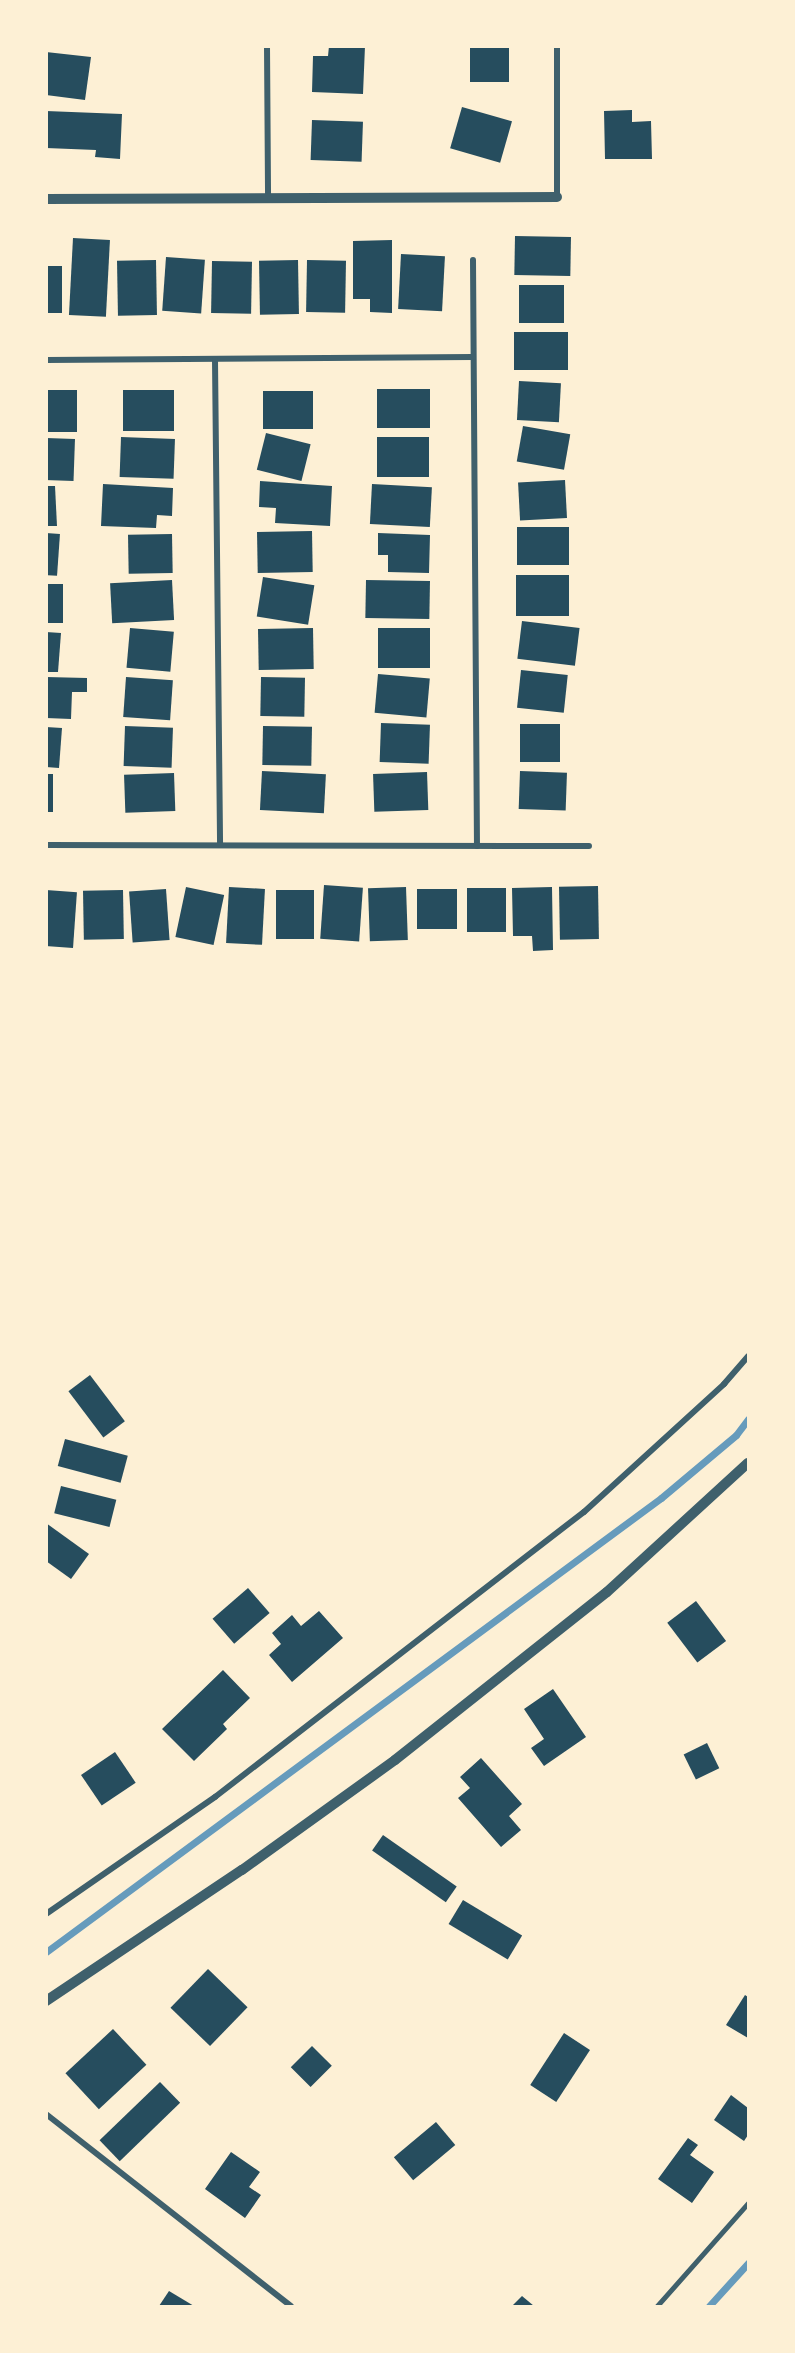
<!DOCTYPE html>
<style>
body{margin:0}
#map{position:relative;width:795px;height:2353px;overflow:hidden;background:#fdf0d5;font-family:"Titillium Web",sans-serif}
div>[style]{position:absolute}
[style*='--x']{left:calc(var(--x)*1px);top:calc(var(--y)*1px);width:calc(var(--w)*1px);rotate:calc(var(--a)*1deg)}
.stream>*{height:7px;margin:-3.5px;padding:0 3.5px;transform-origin:3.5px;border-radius:3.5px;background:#669bbc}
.building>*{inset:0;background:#264d5e;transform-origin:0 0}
.service>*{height:4.5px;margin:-2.25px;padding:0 2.25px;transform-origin:2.25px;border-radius:2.25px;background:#3f606c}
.minor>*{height:6px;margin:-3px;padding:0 3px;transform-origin:3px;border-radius:3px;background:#3f606c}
.tertiary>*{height:10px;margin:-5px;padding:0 5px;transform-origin:5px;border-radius:5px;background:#3f606c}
span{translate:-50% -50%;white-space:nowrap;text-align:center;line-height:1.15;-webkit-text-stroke:4.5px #fdf0d5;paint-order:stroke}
.frame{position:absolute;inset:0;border:48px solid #fdf0d5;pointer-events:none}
</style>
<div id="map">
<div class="stream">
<div style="--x:46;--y:1952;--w:764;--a:-36.44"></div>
<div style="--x:661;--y:1498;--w:98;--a:-40"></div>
<div style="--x:736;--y:1435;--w:20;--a:-53"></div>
<div style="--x:709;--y:2306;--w:58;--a:-47.8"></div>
</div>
<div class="building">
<div style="clip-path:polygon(329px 46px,365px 46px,363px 94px,312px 92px,313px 56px,328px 56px)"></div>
<div style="left:470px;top:46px;width:39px;height:36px"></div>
<div style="clip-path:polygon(46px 52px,91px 57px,85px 100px,46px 95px)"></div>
<div style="left:462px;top:107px;width:52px;height:43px;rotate:16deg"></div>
<div style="clip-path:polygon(632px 110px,632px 122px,651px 121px,652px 159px,605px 159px,604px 111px)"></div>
<div style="clip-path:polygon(46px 111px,122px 114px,120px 159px,95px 157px,96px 150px,46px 148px)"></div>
<div style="left:312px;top:120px;width:51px;height:40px;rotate:2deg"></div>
<div style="left:515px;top:236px;width:56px;height:39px;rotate:1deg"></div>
<div style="left:73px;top:238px;width:37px;height:77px;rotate:3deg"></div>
<div style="clip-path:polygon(392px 240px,392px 313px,370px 312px,370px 299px,353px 299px,353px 241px)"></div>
<div style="left:401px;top:254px;width:44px;height:55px;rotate:3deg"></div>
<div style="left:166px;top:257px;width:39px;height:54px;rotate:4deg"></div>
<div style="left:156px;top:260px;width:55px;height:39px;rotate:89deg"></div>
<div style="left:298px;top:260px;width:54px;height:39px;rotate:89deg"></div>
<div style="left:307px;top:260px;width:39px;height:52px;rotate:1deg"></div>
<div style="left:212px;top:261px;width:40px;height:52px;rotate:1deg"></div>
<div style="left:46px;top:266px;width:16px;height:47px"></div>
<div style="left:519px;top:285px;width:45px;height:38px"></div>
<div style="left:514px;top:332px;width:54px;height:38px"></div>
<div style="left:519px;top:381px;width:42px;height:39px;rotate:3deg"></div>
<div style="left:377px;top:389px;width:53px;height:39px"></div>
<div style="left:46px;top:390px;width:31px;height:42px"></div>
<div style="left:123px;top:390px;width:51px;height:41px"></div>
<div style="left:263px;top:391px;width:50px;height:38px"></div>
<div style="left:523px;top:426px;width:48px;height:36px;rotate:10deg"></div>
<div style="left:266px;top:433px;width:46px;height:38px;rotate:14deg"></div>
<div style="left:121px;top:437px;width:54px;height:40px;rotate:2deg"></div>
<div style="left:377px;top:437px;width:52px;height:40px"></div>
<div style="left:46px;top:438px;width:29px;height:42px;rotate:2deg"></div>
<div style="left:565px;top:480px;width:38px;height:47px;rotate:87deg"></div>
<div style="clip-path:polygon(260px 481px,332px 486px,330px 526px,275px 523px,276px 508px,259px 507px)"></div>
<div style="clip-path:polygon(103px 484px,173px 488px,172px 516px,157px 515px,156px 528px,101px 526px)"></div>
<div style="left:372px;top:484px;width:60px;height:40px;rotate:3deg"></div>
<div style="clip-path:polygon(46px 486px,55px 486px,57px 526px,46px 526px)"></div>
<div style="left:517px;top:527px;width:52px;height:38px"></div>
<div style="left:312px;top:531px;width:41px;height:55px;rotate:89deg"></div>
<div style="left:46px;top:533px;width:14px;height:42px;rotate:4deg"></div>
<div style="clip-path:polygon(378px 533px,430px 535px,429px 573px,388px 572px,388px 555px,378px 555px)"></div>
<div style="left:172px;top:534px;width:39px;height:44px;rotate:89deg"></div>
<div style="left:516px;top:575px;width:53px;height:41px"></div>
<div style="left:263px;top:577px;width:52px;height:40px;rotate:9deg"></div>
<div style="left:172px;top:580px;width:40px;height:62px;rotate:87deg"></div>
<div style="left:366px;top:580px;width:64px;height:38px;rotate:1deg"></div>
<div style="left:46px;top:584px;width:17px;height:39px"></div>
<div style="left:522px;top:621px;width:58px;height:38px;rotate:7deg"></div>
<div style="left:130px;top:628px;width:44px;height:40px;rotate:5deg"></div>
<div style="left:313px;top:628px;width:41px;height:55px;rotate:89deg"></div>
<div style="left:378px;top:628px;width:52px;height:40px"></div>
<div style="clip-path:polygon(46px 632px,61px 633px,58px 672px,46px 672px)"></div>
<div style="left:521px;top:670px;width:47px;height:38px;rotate:6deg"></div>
<div style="left:378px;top:674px;width:52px;height:39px;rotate:5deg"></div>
<div style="clip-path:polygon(46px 677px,87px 678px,87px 692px,72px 692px,71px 719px,46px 718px)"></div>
<div style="left:126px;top:677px;width:47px;height:40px;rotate:4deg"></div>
<div style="left:261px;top:677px;width:44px;height:39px;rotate:1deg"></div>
<div style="left:381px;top:723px;width:49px;height:39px;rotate:2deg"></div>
<div style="left:520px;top:724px;width:40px;height:38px"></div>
<div style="left:125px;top:726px;width:48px;height:40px;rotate:2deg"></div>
<div style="left:263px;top:726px;width:49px;height:39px;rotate:1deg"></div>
<div style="clip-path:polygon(46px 727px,62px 728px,59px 768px,46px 767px)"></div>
<div style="left:262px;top:771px;width:64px;height:39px;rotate:3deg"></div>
<div style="left:520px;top:771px;width:47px;height:38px;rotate:2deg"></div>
<div style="left:427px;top:772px;width:38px;height:54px;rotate:88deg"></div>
<div style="left:174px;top:773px;width:38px;height:50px;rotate:88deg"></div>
<div style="left:46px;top:774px;width:7px;height:38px"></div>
<div style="left:324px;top:885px;width:39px;height:54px;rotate:4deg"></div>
<div style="left:598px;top:886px;width:53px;height:39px;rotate:89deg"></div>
<div style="left:186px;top:887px;width:39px;height:51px;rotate:12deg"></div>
<div style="left:229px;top:887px;width:36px;height:56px;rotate:3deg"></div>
<div style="left:406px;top:887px;width:53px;height:38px;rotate:88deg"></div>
<div style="clip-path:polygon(552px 887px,553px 950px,533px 951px,532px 936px,513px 936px,512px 888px)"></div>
<div style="left:467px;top:888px;width:39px;height:44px"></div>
<div style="left:166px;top:889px;width:51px;height:37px;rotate:86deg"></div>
<div style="left:417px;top:889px;width:40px;height:40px"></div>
<div style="left:46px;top:890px;width:31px;height:56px;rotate:4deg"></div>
<div style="left:123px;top:890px;width:49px;height:40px;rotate:89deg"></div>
<div style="left:276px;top:890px;width:38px;height:49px"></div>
<div style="left:90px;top:1375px;width:58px;height:27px;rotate:53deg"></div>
<div style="left:65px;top:1439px;width:65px;height:28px;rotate:15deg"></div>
<div style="left:61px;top:1486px;width:57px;height:28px;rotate:14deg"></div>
<div style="clip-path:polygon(46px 1523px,89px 1554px,71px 1579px,46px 1561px)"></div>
<div style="left:248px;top:1588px;width:33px;height:47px;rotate:49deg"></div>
<div style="left:696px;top:1601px;width:50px;height:36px;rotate:53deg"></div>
<div style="clip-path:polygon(319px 1611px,343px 1638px,292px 1682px,269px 1655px,281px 1644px,272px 1633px,292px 1615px,301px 1626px)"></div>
<div style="clip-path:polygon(223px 1670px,250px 1698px,223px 1724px,227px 1729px,194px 1761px,162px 1729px)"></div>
<div style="clip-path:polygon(553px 1689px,586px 1737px,544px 1766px,531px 1748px,544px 1739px,524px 1709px)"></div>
<div style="left:707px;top:1743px;width:28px;height:26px;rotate:64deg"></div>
<div style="left:115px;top:1752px;width:37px;height:41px;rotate:56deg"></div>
<div style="clip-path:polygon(481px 1758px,522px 1804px,509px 1816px,521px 1830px,501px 1847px,458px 1798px,470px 1788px,460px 1777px)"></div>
<div style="left:383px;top:1835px;width:90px;height:19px;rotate:35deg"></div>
<div style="left:463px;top:1900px;width:69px;height:28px;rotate:31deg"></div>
<div style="left:208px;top:1969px;width:55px;height:54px;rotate:44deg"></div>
<div style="clip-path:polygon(745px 1995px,748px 1997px,748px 2038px,726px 2025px)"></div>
<div style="left:113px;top:2029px;width:49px;height:65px;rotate:47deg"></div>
<div style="left:564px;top:2033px;width:31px;height:62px;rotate:33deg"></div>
<div style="left:312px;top:2046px;width:28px;height:30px;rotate:45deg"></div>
<div style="left:160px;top:2082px;width:29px;height:84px;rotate:46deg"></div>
<div style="clip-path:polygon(731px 2095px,748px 2108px,748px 2135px,744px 2141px,714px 2120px)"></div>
<div style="left:436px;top:2122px;width:30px;height:55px;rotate:50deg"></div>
<div style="clip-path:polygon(688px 2138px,698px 2145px,690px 2155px,714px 2172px,692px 2203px,658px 2179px)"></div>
<div style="clip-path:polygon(231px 2152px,260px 2172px,249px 2187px,261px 2195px,245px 2218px,205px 2189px)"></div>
<div style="clip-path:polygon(169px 2291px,194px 2306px,159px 2306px)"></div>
<div style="clip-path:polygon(522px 2296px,534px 2306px,512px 2306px)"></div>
</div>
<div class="service">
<div style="--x:657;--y:2306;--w:137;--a:-48.5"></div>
</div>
<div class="minor">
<div style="--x:267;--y:46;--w:153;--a:89.6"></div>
<div style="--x:557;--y:46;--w:151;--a:90"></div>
<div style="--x:473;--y:260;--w:586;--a:89.61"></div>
<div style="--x:46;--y:360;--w:427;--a:-0.4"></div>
<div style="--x:215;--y:360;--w:485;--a:89.4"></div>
<div style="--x:46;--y:845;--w:543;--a:0.11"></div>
<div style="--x:46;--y:1914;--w:206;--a:-34.7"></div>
<div style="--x:215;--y:1797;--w:466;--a:-37.7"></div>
<div style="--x:584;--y:1512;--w:190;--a:-42.4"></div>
<div style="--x:724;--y:1384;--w:37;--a:-49"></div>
<div style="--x:46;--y:2114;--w:311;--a:38.1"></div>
</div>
<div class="tertiary">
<div style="--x:46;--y:199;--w:511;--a:-0.22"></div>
<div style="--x:46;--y:2001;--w:236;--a:-33.8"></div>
<div style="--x:242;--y:1870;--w:188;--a:-35.7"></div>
<div style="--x:395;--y:1760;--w:270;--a:-38.4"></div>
<div style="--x:607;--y:1592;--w:191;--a:-42.5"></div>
</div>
<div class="frame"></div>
</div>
